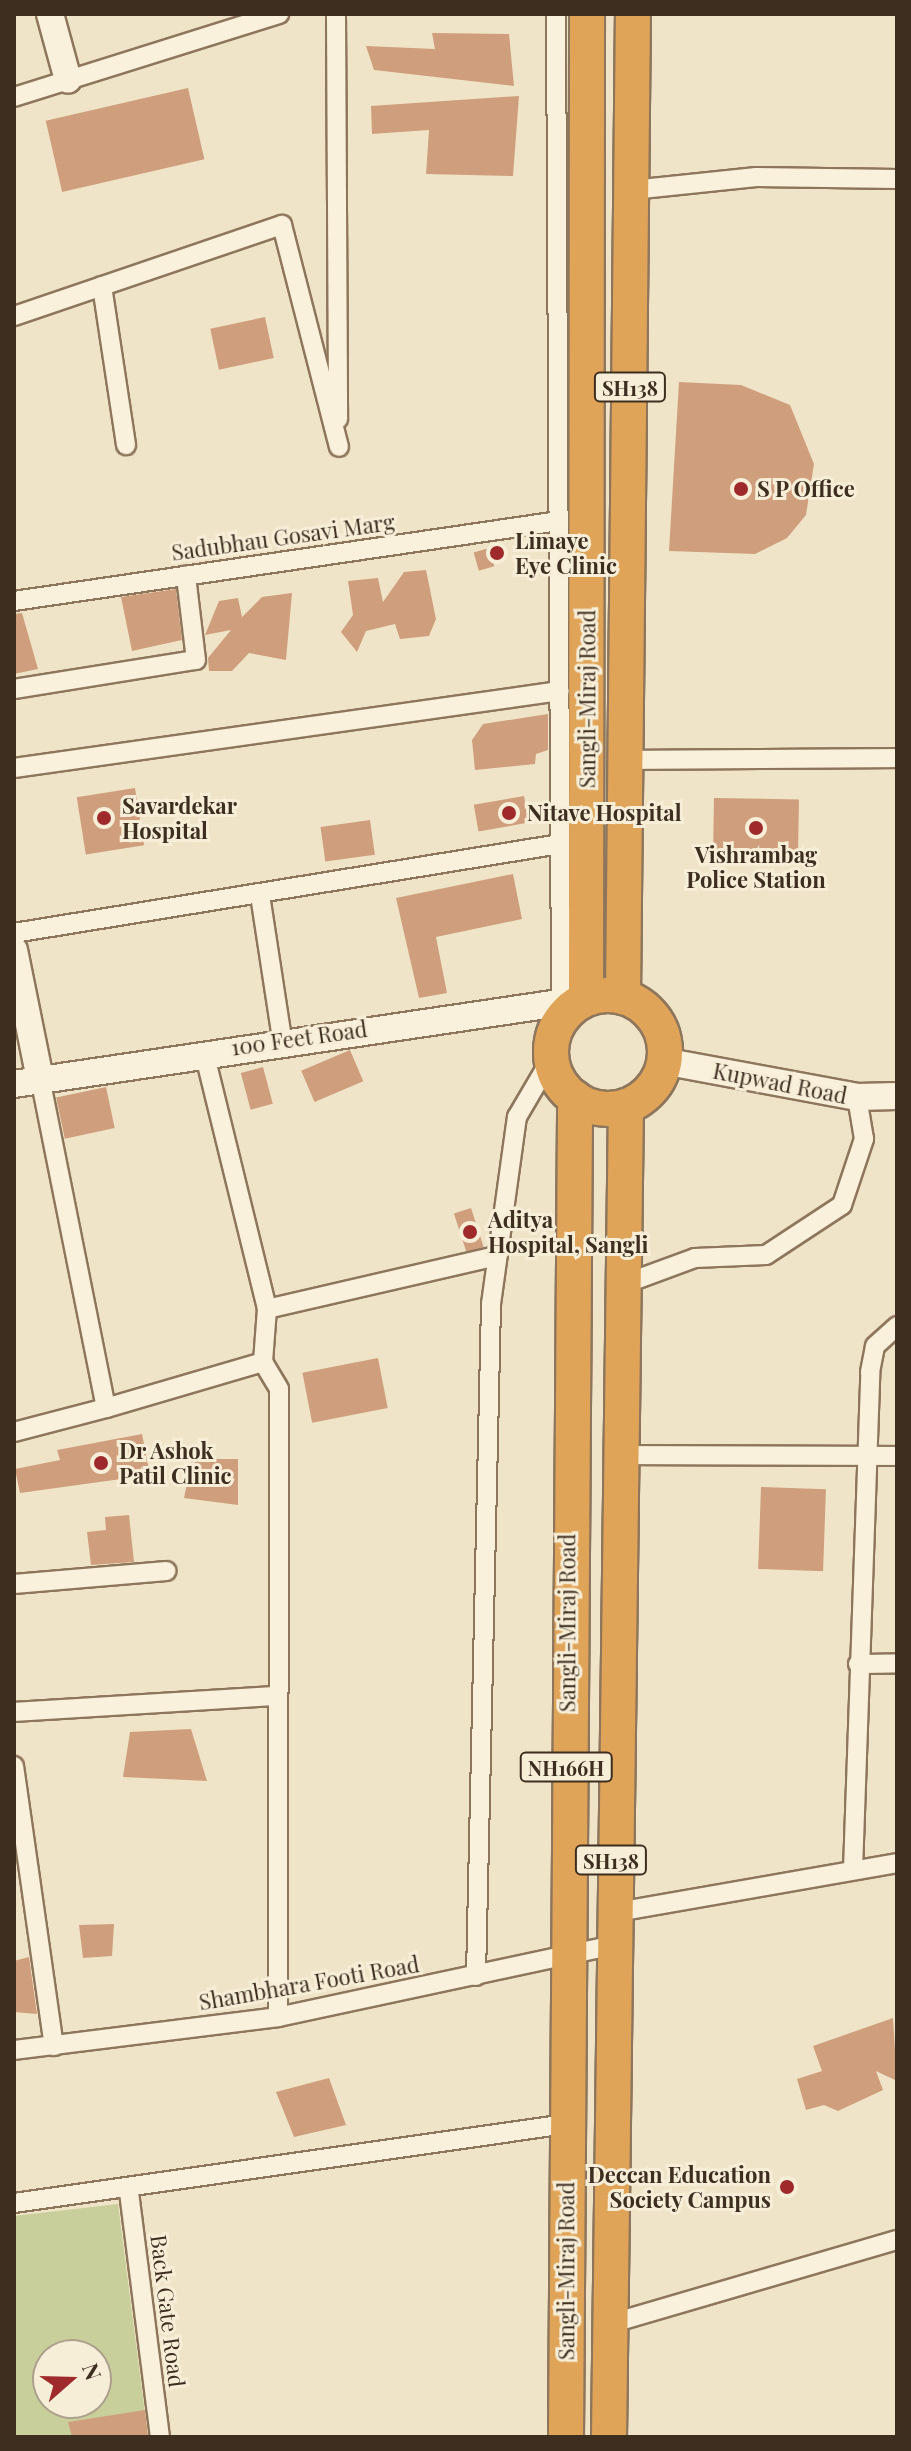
<!DOCTYPE html>
<style>
body{margin:0}
#map{position:relative;width:911px;height:2451px;overflow:hidden;background:#f0e4c8;font-family:"Playfair Display",serif}
div>[style]{position:absolute}
[style*='--x']{left:calc(var(--x)*1px);top:calc(var(--y)*1px);width:calc(var(--w)*1px);rotate:calc(var(--a)*1deg)}
.green>*{inset:0;background:#c9cf9b}
.building>*{inset:0;background:#cf9f7d;transform-origin:0 0}
.roads{filter:drop-shadow(2px 0 #8d765c) drop-shadow(-2px 0 #8d765c) drop-shadow(0 2px #8d765c) drop-shadow(0 -2px #8d765c)}
.street>*{height:18px;margin:-9px;padding:0 9px;transform-origin:9px;border-radius:9px;background:#faf1dc}
.secondary>*{height:26px;margin:-13px;padding:0 13px;transform-origin:13px;border-radius:13px;background:#faf1dc}
.highway>*{height:34px;margin:-17px;padding:0 17px;transform-origin:17px;border-radius:17px;background:#e0a458}
.highway>.ring{margin:-17px;padding:0;box-sizing:content-box;background:none;border:34px solid #e0a458;border-radius:50%}
.dots>*{width:22px;height:22px;translate:-50% -50%;box-sizing:border-box;border:4px solid #f7eed8;border-radius:50%}
span{translate:-50% -50%;white-space:nowrap;text-align:center;line-height:1.15;-webkit-text-stroke:6px #f7eed8;paint-order:stroke}
.shield-label span{padding:2px 6px;background:#f7eed8;border:2px solid;border-radius:6px;-webkit-text-stroke-width:0}
.shield-label{font-size:20px;color:#3d2e20;font-weight:700}
.poi-label{font-size:22px;color:#3d2e20;font-weight:700}
.left{translate:0 -50%;text-align:left}
.right{translate:-100% -50%;text-align:right}
.street-label{font-size:22px;color:#3d2e20}
.frame{position:absolute;inset:0;border:16px solid #3d2e20;pointer-events:none}
.north{position:absolute;left:32px;top:2339px;width:80px;height:80px;box-sizing:border-box;background:#f7eed8;border:2px solid #ada18e;border-radius:50%;rotate:70deg;font-size:22px;font-weight:700;line-height:32px;text-align:center;color:#3d2e20}
.north::after{content:'';display:block;margin:auto;width:28px;height:36px;background:#9e2a2b;clip-path:polygon(50% 0,100% 100%,50% 72%,0 100%)}
</style>
<div id="map">
<div class="green">
<div style="clip-path:polygon(evenodd,118px 2204px,148px 2437px,14px 2437px,14px 2216px,118px 2204px,48px 2355px,96px 2355px,96px 2403px,48px 2403px,48px 2355px)"></div>
</div>
<div class="building">
<div style="clip-path:polygon(432px 33px,509px 34px,514px 86px,374px 70px,366px 46px,435px 49px)"></div>
<div style="left:188px;top:88px;width:73px;height:146px;rotate:77deg"></div>
<div style="clip-path:polygon(519px 96px,513px 176px,426px 174px,429px 130px,372px 134px,371px 106px)"></div>
<div style="left:265px;top:317px;width:42px;height:56px;rotate:78deg"></div>
<div style="clip-path:polygon(679px 382px,741px 385px,790px 405px,814px 464px,806px 515px,787px 538px,755px 554px,669px 551px)"></div>
<div style="left:489px;top:548px;width:19px;height:16px;rotate:74deg"></div>
<div style="clip-path:polygon(426px 570px,436px 619px,429px 636px,400px 639px,395px 624px,366px 631px,357px 652px,341px 632px,353px 615px,348px 581px,378px 578px,383px 602px,404px 572px)"></div>
<div style="clip-path:polygon(176px 589px,182px 640px,132px 651px,121px 597px)"></div>
<div style="clip-path:polygon(292px 593px,286px 660px,249px 653px,232px 671px,209px 671px,208px 658px,231px 630px,205px 635px,219px 601px,238px 598px,242px 617px,262px 597px)"></div>
<div style="clip-path:polygon(22px 613px,38px 669px,14px 674px,14px 614px)"></div>
<div style="clip-path:polygon(548px 714px,548px 750px,536px 754px,535px 764px,475px 770px,472px 740px,483px 724px)"></div>
<div style="left:135px;top:788px;width:58px;height:59px;rotate:81deg"></div>
<div style="left:524px;top:796px;width:27px;height:51px;rotate:80deg"></div>
<div style="left:714px;top:798px;width:85px;height:58px;rotate:1deg"></div>
<div style="left:370px;top:820px;width:35px;height:50px;rotate:82deg"></div>
<div style="clip-path:polygon(513px 874px,522px 919px,436px 937px,447px 993px,419px 998px,396px 898px)"></div>
<div style="left:350px;top:1050px;width:34px;height:53px;rotate:67deg"></div>
<div style="left:263px;top:1067px;width:38px;height:23px;rotate:75deg"></div>
<div style="left:106px;top:1087px;width:42px;height:51px;rotate:78deg"></div>
<div style="left:471px;top:1208px;width:41px;height:18px;rotate:72deg"></div>
<div style="left:378px;top:1358px;width:51px;height:77px;rotate:79deg"></div>
<div style="clip-path:polygon(142px 1434px,150px 1475px,20px 1493px,15px 1469px,60px 1460px,57px 1450px)"></div>
<div style="clip-path:polygon(192px 1459px,238px 1459px,238px 1505px,184px 1498px)"></div>
<div style="left:761px;top:1487px;width:65px;height:82px;rotate:2deg"></div>
<div style="clip-path:polygon(129px 1515px,134px 1562px,91px 1565px,87px 1532px,106px 1530px,105px 1517px)"></div>
<div style="clip-path:polygon(191px 1729px,207px 1781px,123px 1777px,130px 1732px)"></div>
<div style="clip-path:polygon(114px 1924px,112px 1956px,83px 1958px,79px 1925px)"></div>
<div style="clip-path:polygon(29px 1957px,37px 2014px,14px 2012px,14px 1961px)"></div>
<div style="clip-path:polygon(893px 2018px,897px 2081px,876px 2071px,883px 2090px,838px 2111px,824px 2105px,806px 2110px,797px 2079px,822px 2071px,813px 2046px)"></div>
<div style="clip-path:polygon(329px 2078px,346px 2125px,294px 2137px,276px 2092px)"></div>
<div style="clip-path:polygon(145px 2410px,148px 2437px,72px 2437px,68px 2422px)"></div>
</div>
<div class="roads">
<div class="street">
<div style="--x:336;--y:14;--w:405;--a:89.7"></div>
<div style="--x:556;--y:14;--w:988;--a:89.71"></div>
<div style="--x:14;--y:97;--w:278;--a:-17.4"></div>
<div style="--x:632;--y:190;--w:125;--a:-6"></div>
<div style="--x:756;--y:177;--w:141;--a:0.8"></div>
<div style="--x:102;--y:286;--w:161;--a:81.4"></div>
<div style="--x:14;--y:316;--w:283;--a:-18.8"></div>
<div style="--x:282;--y:225;--w:229;--a:75.6"></div>
<div style="--x:14;--y:601;--w:551;--a:-8.35"></div>
<div style="--x:14;--y:689;--w:184;--a:-9.1"></div>
<div style="--x:196;--y:660;--w:85;--a:-96.8"></div>
<div style="--x:626;--y:760;--w:271;--a:-0.4"></div>
<div style="--x:14;--y:768;--w:551;--a:-8.03"></div>
<div style="--x:260;--y:895;--w:146;--a:81.3"></div>
<div style="--x:14;--y:933;--w:553;--a:-9.26"></div>
<div style="--x:204;--y:1052;--w:265;--a:76.2"></div>
<div style="--x:627;--y:1283;--w:72;--a:-20.2"></div>
<div style="--x:695;--y:1258;--w:71;--a:-2.4"></div>
<div style="--x:766;--y:1255;--w:91;--a:-33.3"></div>
<div style="--x:842;--y:1205;--w:70;--a:-71.6"></div>
<div style="--x:864;--y:1139;--w:43;--a:-99.5"></div>
<div style="--x:263;--y:1362;--w:31;--a:59"></div>
<div style="--x:279;--y:1389;--w:628;--a:90.09"></div>
<div style="--x:106;--y:1408;--w:164;--a:-16.3"></div>
<div style="--x:263;--y:1362;--w:53;--a:-85.7"></div>
<div style="--x:267;--y:1309;--w:236;--a:-13"></div>
<div style="--x:14;--y:1432;--w:95;--a:-14.6"></div>
<div style="--x:106;--y:1408;--w:336;--a:-101.3"></div>
<div style="--x:618;--y:1455;--w:279;--a:0.2"></div>
<div style="--x:14;--y:1584;--w:153;--a:-4.9"></div>
<div style="--x:858;--y:1664;--w:39;--a:-1"></div>
<div style="--x:14;--y:1712;--w:264;--a:-3.5"></div>
<div style="--x:14;--y:1766;--w:283;--a:81.9"></div>
<div style="--x:853;--y:1870;--w:498;--a:-88"></div>
<div style="--x:870;--y:1372;--w:26;--a:-79"></div>
<div style="--x:875;--y:1346;--w:30;--a:-42"></div>
<div style="--x:611;--y:1913;--w:290;--a:-9.9"></div>
<div style="--x:476;--y:1976;--w:672;--a:-88.72"></div>
<div style="--x:491;--y:1304;--w:189;--a:-82.1"></div>
<div style="--x:517;--y:1117;--w:67;--a:-59.6"></div>
<div style="--x:14;--y:2050;--w:266;--a:-7.1"></div>
<div style="--x:278;--y:2017;--w:340;--a:-12.1"></div>
<div style="--x:129;--y:2192;--w:247;--a:82.8"></div>
<div style="--x:14;--y:2203;--w:558;--a:-8.14"></div>
<div style="--x:609;--y:2324;--w:300;--a:-16.3"></div>
</div>
<div class="secondary">
<div style="--x:50;--y:14;--w:68;--a:74.7"></div>
<div style="--x:14;--y:950;--w:132;--a:78.6"></div>
<div style="--x:663;--y:1061;--w:197;--a:10.5"></div>
<div style="--x:857;--y:1097;--w:40;--a:-1.4"></div>
<div style="--x:14;--y:1084;--w:578;--a:-8.45"></div>
</div>
<div class="highway">
<div class="ring" style="left:551px;top:995px;width:80px;height:80px"></div>
<div style="--x:623;--y:997;--w:983;--a:-89.42"></div>
<div style="--x:586;--y:999;--w:985;--a:-89.94"></div>
<div style="--x:566;--y:2437;--w:1339;--a:-89.61"></div>
<div style="--x:609;--y:2437;--w:1331;--a:-89.27"></div>
</div>
</div>
<div class="dots">
<div style="left:741px;top:489px;background:#9e2a2b"></div>
<div style="left:497px;top:553px;background:#9e2a2b"></div>
<div style="left:509px;top:813px;background:#9e2a2b"></div>
<div style="left:104px;top:818px;background:#9e2a2b"></div>
<div style="left:756px;top:828px;background:#9e2a2b"></div>
<div style="left:470px;top:1232px;background:#9e2a2b"></div>
<div style="left:101px;top:1463px;background:#9e2a2b"></div>
<div style="left:787px;top:2187px;background:#9e2a2b"></div>
</div>
<div class="shield-label">
<span style="left:630px;top:387px">SH138</span>
<span style="left:566px;top:1767px">NH166H</span>
<span style="left:611px;top:1860px">SH138</span>
</div>
<div class="poi-label">
<span class="left" style="left:757px;top:489px">S P Office</span>
<span class="left" style="left:515px;top:553px">Limaye<br>Eye Clinic</span>
<span class="left" style="left:122px;top:818px">Savardekar<br>Hospital</span>
<span class="left" style="left:527px;top:813px">Nitave Hospital</span>
<span style="left:756px;top:867px">Vishrambag<br>Police Station</span>
<span class="left" style="left:488px;top:1232px">Aditya<br>Hospital, Sangli</span>
<span class="left" style="left:119px;top:1463px">Dr Ashok<br>Patil Clinic</span>
<span class="right" style="left:771px;top:2187px">Deccan Education<br>Society Campus</span>
</div>
<div class="street-label">
<span style="left:283px;top:537px;rotate:-8deg">Sadubhau Gosavi Marg</span>
<span style="left:587px;top:699px;rotate:-90deg">Sangli-Miraj Road</span>
<span style="left:299px;top:1038px;rotate:-8deg">100 Feet Road</span>
<span style="left:780px;top:1083px;rotate:11deg">Kupwad Road</span>
<span style="left:567px;top:1623px;rotate:-90deg">Sangli-Miraj Road</span>
<span style="left:309px;top:1983px;rotate:-10deg">Shambhara Footi Road</span>
<span style="left:566px;top:2271px;rotate:-90deg">Sangli-Miraj Road</span>
<span style="left:168px;top:2311px;rotate:83deg">Back Gate Road</span>
</div>
<div class="frame"></div>
<div class="north">N</div>
</div>
